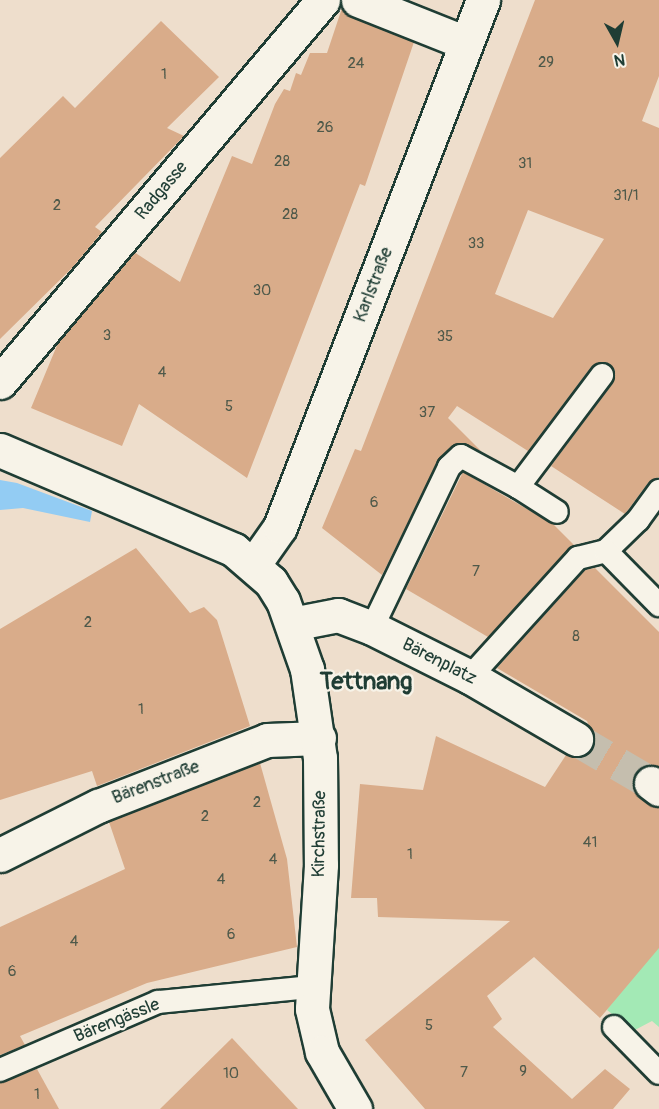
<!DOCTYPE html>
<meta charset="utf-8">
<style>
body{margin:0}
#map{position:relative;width:659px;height:1109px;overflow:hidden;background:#eedecc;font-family:Pangolin,sans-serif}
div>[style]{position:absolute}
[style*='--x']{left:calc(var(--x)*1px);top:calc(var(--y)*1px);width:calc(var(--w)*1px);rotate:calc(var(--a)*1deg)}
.green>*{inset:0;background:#a3e9b5}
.water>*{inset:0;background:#93ccf3}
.building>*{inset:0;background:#d9ac8a}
.minor-tunnel>*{height:33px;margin-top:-16.5px;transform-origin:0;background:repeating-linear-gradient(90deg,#c5beae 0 33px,transparent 0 49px)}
.roads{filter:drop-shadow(2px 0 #1f3d34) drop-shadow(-2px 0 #1f3d34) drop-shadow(0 2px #1f3d34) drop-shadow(0 -2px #1f3d34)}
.service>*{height:22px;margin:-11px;padding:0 11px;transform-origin:11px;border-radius:11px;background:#f7f3e8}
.minor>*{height:33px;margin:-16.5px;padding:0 16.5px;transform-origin:16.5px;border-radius:16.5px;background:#f7f3e8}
.tertiary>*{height:33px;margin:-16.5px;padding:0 16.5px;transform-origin:16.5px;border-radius:16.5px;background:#f7f3e8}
span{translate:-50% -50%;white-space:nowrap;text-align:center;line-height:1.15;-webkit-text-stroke:4.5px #f7f3e8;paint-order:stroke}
.number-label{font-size:15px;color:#4e594a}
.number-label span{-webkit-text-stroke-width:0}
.street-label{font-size:18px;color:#1f3d34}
.district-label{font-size:24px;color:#1f3d34;font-weight:700}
.north{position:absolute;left:587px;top:12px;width:60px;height:60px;-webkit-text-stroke:4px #f7f3e8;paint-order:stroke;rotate:172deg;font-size:16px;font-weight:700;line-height:24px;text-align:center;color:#1f3d34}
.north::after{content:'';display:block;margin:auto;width:21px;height:27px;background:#1f3d34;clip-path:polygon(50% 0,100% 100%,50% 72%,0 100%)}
</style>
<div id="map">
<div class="green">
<div style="clip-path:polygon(659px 933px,659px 1027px,652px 1021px,633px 1031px,607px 1010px)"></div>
</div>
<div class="water">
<div style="clip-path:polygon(0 480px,17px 483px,92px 511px,90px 522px,23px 508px,0 510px)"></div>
</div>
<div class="building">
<div style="clip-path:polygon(evenodd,535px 0,659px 0,659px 76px,642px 121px,659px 128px,659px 477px,648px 483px,625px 514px,551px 466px,613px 383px,615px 370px,604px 362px,591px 367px,528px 451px,457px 406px,448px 418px,481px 451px,459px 443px,440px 457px,382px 575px,322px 528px,355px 449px,361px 451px,535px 0,528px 210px,604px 239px,553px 318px,495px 294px,528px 210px)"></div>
<div style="clip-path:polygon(342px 8px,351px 17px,414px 42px,365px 186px,360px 184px,247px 478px,139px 404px,122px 446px,31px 408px,58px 343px,134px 252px,180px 282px,232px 156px,252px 164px,275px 104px,284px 89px,290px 91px,296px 73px,301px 75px,310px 53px,327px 53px)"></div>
<div style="clip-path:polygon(161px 21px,219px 77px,167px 128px,184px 136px,95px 227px,102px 232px,72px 268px,0 339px,0 158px,63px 96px,75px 108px)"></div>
<div style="clip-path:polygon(463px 472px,553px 524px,574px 545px,488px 637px,406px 589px)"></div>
<div style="clip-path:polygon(136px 548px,190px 613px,204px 607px,217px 620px,250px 726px,97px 786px,92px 771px,0 800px,0 629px)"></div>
<div style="clip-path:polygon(595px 568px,659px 632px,659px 767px,643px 766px,632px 781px,639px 798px,659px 807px,659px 948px,600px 1018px,534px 957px,487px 996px,502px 1019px,493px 1027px,572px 1099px,605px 1069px,630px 1089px,613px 1109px,425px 1109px,365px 1040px,510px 921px,378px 917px,377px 898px,351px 898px,360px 784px,423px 790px,436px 736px,545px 787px,566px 755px,586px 755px,595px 740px,587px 721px,497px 668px,585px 570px)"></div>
<div style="clip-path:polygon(260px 763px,287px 859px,297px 947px,147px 983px,20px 1036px,25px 1045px,0 1055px,0 927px,125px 869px,109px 822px)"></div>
<div style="clip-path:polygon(232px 1038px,298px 1109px,160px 1109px)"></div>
<div style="clip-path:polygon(37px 1069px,59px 1109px,0 1109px,0 1083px)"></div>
</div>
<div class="minor-tunnel">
<div style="--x:576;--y:739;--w:87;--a:30.4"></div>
</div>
<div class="roads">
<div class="service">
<div style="--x:518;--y:487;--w:46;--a:32.7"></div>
<div style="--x:606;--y:551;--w:45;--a:-44.1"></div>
<div style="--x:638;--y:520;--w:36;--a:-54"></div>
<div style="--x:372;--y:628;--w:178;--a:-64.4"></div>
<div style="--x:449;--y:467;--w:16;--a:-43"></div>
<div style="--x:461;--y:456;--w:65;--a:28.5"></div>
<div style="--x:518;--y:487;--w:140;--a:-53.1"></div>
<div style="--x:470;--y:677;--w:161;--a:-47.8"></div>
<div style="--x:578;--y:558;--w:29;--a:-14"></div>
<div style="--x:606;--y:551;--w:76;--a:45.5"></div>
<div style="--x:614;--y:1027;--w:64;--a:45.6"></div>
<div style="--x:0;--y:1070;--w:172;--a:-23.3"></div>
<div style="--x:158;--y:1002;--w:154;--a:-5.6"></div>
</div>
<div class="minor">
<div style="--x:358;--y:0;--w:116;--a:21.7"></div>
<div style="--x:0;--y:382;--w:500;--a:-49.78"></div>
<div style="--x:254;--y:564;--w:45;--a:-54.9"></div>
<div style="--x:280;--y:527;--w:565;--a:-68.93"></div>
<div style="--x:292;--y:624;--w:47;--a:-11.1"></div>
<div style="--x:338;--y:615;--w:36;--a:21"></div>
<div style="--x:372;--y:628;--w:110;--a:26.6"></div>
<div style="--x:470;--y:677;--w:123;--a:30.3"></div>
<div style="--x:651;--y:783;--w:10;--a:37"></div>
<div style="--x:0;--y:855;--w:110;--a:-26.6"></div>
<div style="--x:98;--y:806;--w:181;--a:-21.3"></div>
<div style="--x:267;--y:740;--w:52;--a:-2.2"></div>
</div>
<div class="tertiary">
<div style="--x:0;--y:450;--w:254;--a:23.1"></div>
<div style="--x:234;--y:550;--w:49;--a:40.9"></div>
<div style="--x:271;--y:582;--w:22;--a:58"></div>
<div style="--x:283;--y:601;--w:72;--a:70.6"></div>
<div style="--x:307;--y:669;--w:90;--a:81.7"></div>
<div style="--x:320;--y:758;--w:107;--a:89.5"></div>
<div style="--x:321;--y:865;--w:144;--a:93.6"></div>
<div style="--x:312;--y:1009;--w:44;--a:76.9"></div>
<div style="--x:322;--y:1052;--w:66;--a:59.9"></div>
</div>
</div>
<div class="number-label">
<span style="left:546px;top:63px">29</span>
<span style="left:356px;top:64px">24</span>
<span style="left:164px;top:75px">1</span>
<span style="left:325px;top:128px">26</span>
<span style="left:282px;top:162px">28</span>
<span style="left:525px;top:164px">31</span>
<span style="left:626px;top:196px">31/1</span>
<span style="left:57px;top:206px">2</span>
<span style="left:290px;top:215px">28</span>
<span style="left:476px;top:244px">33</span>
<span style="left:262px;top:291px">30</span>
<span style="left:107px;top:336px">3</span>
<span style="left:445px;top:337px">35</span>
<span style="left:162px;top:373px">4</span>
<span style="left:229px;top:407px">5</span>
<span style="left:427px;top:413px">37</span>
<span style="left:374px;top:503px">6</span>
<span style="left:476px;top:572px">7</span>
<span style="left:88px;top:623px">2</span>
<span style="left:576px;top:637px">8</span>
<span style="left:141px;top:710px">1</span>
<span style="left:257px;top:803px">2</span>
<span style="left:205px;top:817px">2</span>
<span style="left:590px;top:843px">41</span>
<span style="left:410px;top:855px">1</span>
<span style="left:273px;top:860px">4</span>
<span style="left:221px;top:880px">4</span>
<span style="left:231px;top:935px">6</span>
<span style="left:74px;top:942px">4</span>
<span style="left:12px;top:972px">6</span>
<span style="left:429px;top:1026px">5</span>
<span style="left:523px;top:1072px">9</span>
<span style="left:464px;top:1073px">7</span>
<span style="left:231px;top:1074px">10</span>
<span style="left:37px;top:1095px">1</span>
</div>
<div class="street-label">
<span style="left:162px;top:191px;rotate:-50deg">Radgasse</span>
<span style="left:374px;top:285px;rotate:-69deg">Karlstraße</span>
<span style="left:439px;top:662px;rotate:27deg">Bärenplatz</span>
<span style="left:156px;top:783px;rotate:-21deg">Bärenstraße</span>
<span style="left:320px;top:834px;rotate:-89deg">Kirchstraße</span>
<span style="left:117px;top:1021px;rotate:-22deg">Bärengässle</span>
</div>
<div class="district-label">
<span style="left:366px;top:682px">Tettnang</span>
</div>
<div class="north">N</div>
</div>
